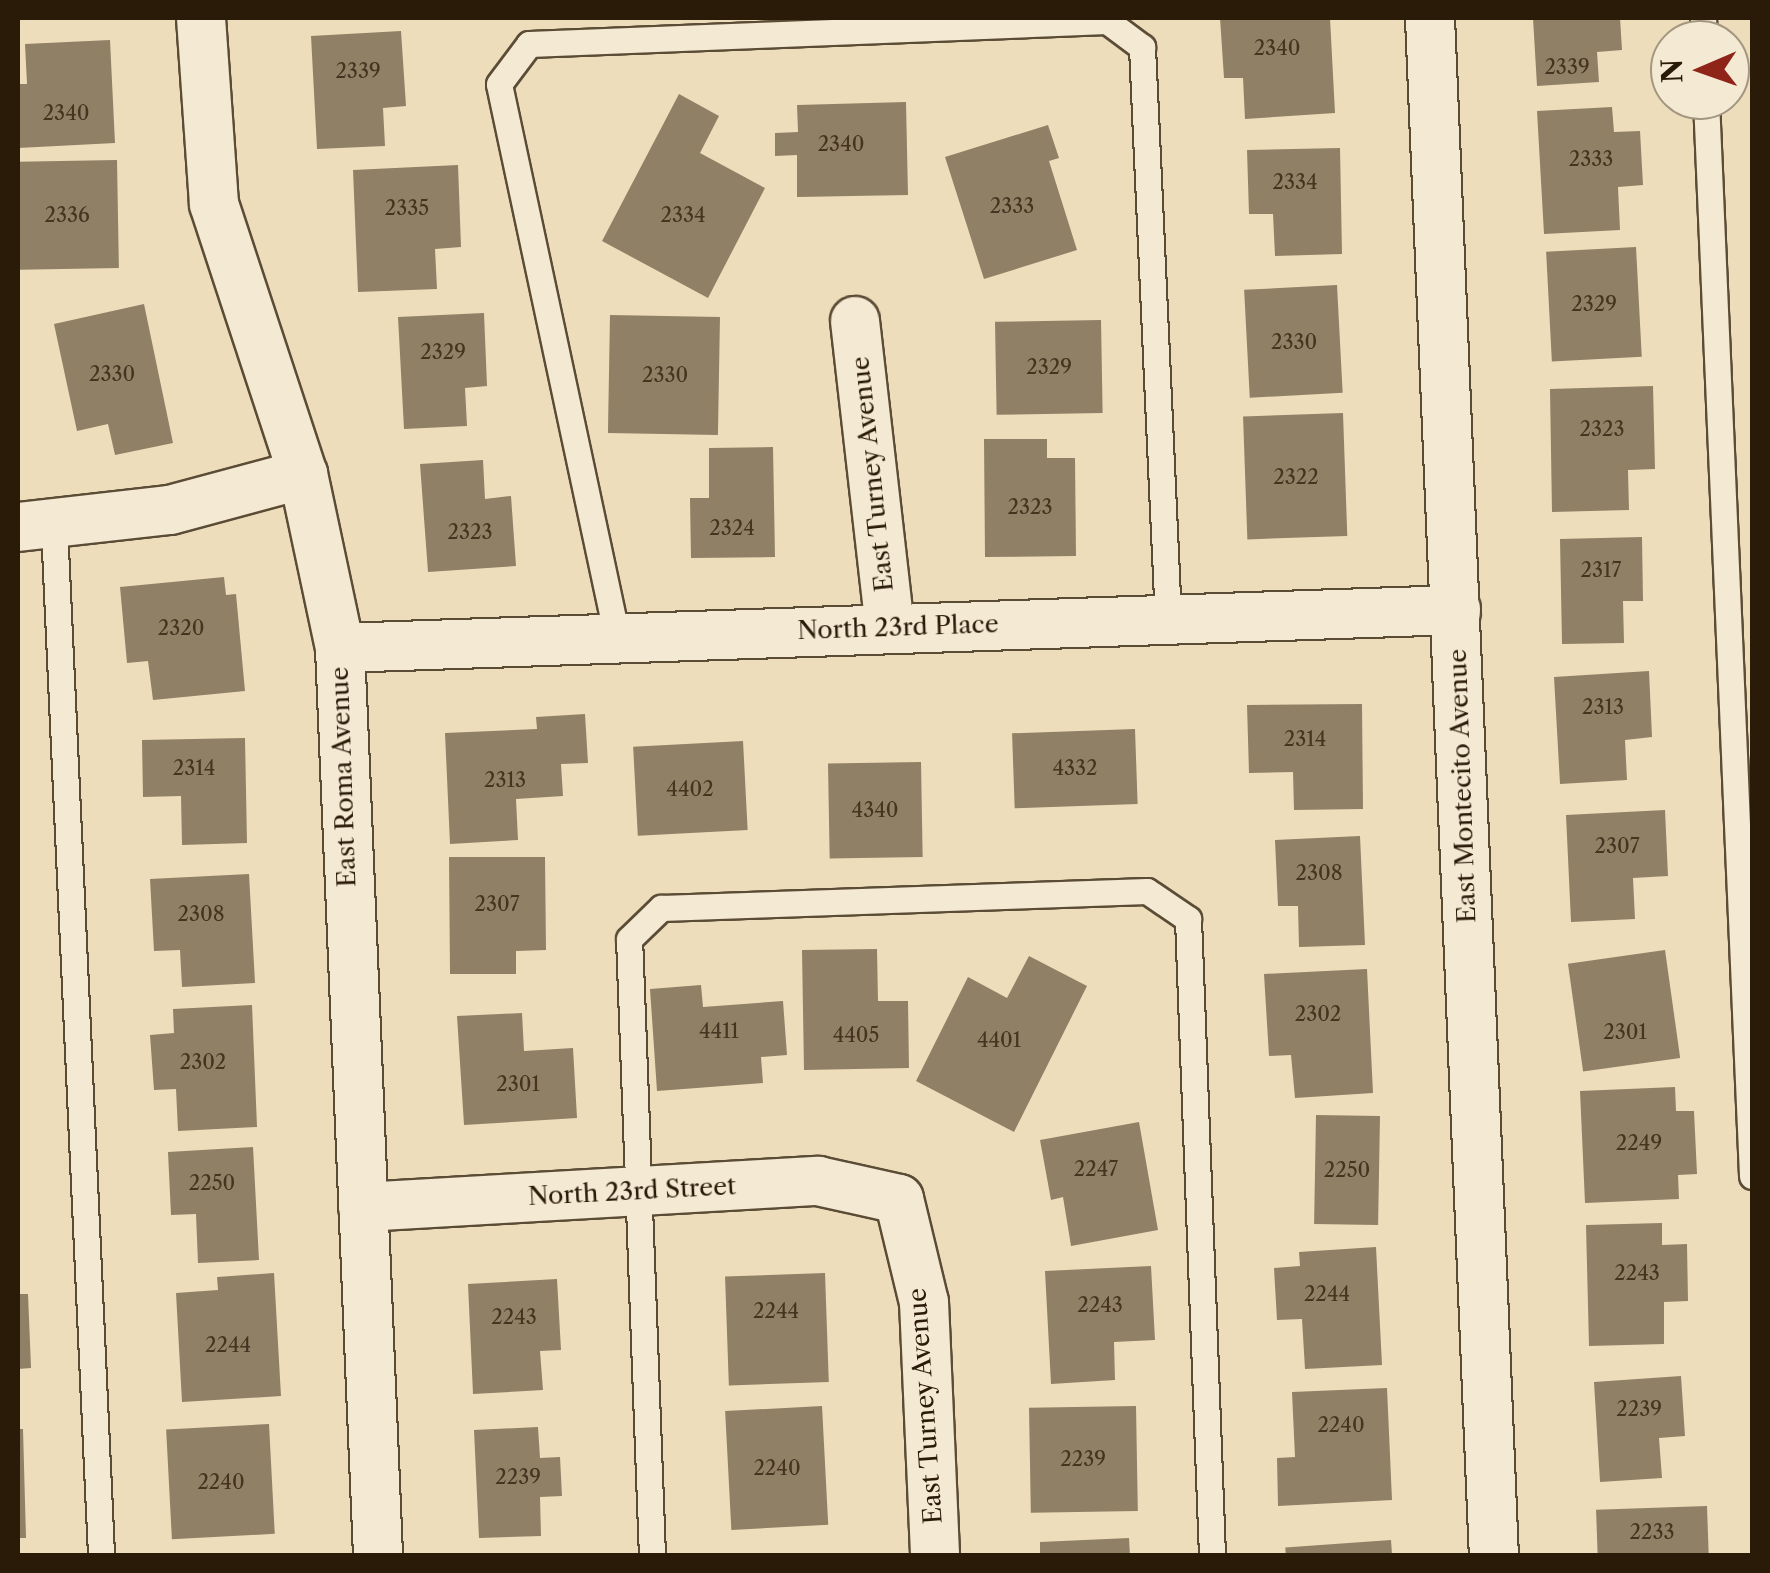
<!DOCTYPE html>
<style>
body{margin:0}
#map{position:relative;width:1770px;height:1573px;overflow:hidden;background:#edb;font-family:"Libre Caslon Text",serif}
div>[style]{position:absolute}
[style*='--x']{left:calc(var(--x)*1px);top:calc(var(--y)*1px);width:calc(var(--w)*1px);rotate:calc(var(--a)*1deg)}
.building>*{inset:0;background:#908066;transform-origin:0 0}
.roads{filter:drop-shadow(2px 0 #5b4c36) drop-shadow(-2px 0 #5b4c36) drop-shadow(0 2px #5b4c36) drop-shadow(0 -2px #5b4c36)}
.lane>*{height:25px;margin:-12.5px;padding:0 12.5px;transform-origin:12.5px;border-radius:12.5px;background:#f4e9d3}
.street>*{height:48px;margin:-24px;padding:0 24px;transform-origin:24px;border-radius:24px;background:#f4e9d3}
span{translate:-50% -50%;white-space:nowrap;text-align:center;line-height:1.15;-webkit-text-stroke:10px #f4e9d3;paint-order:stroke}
.number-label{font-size:20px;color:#443420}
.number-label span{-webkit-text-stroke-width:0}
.street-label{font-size:25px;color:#2a1b09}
.frame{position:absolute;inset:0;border:20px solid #2a1b09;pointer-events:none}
.north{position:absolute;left:1650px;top:20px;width:100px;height:100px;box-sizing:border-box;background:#f4e9d3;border:2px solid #a39782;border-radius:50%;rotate:268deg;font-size:28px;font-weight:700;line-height:40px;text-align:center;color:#2a1b09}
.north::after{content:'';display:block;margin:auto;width:35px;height:45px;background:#8f2418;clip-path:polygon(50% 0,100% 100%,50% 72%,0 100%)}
</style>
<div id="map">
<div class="building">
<div style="clip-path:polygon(1220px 18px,1330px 18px,1335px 113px,1245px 119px,1243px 78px,1224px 78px)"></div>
<div style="clip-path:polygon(1533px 18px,1620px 18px,1622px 50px,1597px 52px,1599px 82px,1537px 86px)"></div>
<div style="clip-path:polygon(401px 31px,406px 106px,383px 108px,385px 146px,317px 149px,311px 36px)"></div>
<div style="clip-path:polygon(110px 40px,115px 143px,18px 148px,18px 84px,27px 84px,25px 44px)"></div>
<div style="clip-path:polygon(679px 94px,719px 116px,700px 153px,765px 188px,708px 298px,602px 241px)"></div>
<div style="clip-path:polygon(906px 102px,908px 195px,797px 197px,797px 155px,775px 156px,775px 133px,798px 132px,797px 105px)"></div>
<div style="clip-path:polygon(1612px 107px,1614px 132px,1640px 131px,1643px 185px,1618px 187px,1620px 230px,1544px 234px,1537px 111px)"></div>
<div style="clip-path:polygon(1048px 125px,1059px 158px,1049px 161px,1077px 250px,984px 279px,945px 157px)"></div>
<div style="clip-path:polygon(1340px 148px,1342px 254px,1275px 256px,1273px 214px,1249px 214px,1247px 150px)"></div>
<div style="left:117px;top:160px;width:108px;height:99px;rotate:89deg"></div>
<div style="clip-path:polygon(458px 165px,461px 247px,435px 249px,437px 289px,358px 292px,353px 170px)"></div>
<div style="left:1636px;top:247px;width:110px;height:90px;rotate:87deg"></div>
<div style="left:1337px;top:285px;width:108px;height:93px;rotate:87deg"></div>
<div style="clip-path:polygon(144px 304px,173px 443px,115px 455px,108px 424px,77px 431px,54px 324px)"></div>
<div style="clip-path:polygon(484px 313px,487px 386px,465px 388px,467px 426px,404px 429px,398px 317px)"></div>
<div style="left:610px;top:315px;width:110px;height:118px;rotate:1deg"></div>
<div style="left:1101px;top:320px;width:93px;height:106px;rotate:89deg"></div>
<div style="clip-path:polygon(1653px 386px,1655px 469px,1628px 470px,1629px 510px,1552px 512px,1550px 389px)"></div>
<div style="left:1343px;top:413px;width:123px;height:100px;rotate:88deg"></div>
<div style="clip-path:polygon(984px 439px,1047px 439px,1047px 458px,1075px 458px,1076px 556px,985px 557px)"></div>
<div style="clip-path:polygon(773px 447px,775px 557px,691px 558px,690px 498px,709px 498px,709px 448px)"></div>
<div style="clip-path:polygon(483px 460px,485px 499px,511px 496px,516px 566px,428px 572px,420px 464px)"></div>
<div style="clip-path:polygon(1642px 537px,1643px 601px,1623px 601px,1624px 643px,1562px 644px,1560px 539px)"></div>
<div style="clip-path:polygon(224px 577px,226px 595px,236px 594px,245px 691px,153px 700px,148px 661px,127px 663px,120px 587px)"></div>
<div style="clip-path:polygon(1649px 671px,1652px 737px,1625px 740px,1627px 780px,1560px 784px,1554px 677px)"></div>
<div style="clip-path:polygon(1362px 704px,1363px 809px,1294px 810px,1293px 772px,1249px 773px,1247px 705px)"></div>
<div style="clip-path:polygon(585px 714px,588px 763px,561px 764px,563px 796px,516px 799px,518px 840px,450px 844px,445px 733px,537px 729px,536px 717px)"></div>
<div style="left:1135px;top:729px;width:75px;height:123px;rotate:88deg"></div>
<div style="clip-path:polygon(245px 738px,247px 843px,182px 845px,181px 796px,143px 797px,142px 740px)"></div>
<div style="left:743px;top:741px;width:89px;height:110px;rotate:87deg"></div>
<div style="left:921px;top:762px;width:95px;height:93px;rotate:89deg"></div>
<div style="clip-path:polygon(1665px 810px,1668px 876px,1633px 878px,1635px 919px,1571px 922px,1566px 815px)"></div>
<div style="clip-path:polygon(1360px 836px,1365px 945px,1299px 947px,1298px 906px,1278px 906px,1275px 840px)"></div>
<div style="clip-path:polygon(449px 857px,545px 857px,546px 950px,516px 951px,516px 974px,450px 974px)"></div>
<div style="clip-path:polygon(249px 874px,255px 983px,182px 987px,180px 950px,154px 951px,150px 879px)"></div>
<div style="clip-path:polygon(877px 949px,878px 1001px,908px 1001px,909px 1068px,804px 1070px,802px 950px)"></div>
<div style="left:1665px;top:950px;width:109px;height:98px;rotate:82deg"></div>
<div style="clip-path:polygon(1029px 956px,1087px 986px,1014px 1132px,916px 1081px,968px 977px,1007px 998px)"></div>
<div style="clip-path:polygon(1367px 969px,1373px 1093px,1295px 1098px,1291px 1055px,1269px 1056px,1264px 974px)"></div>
<div style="clip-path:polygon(701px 985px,703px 1007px,783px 1001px,787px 1055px,761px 1057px,763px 1083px,657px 1091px,650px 989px)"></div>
<div style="clip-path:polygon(252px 1005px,257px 1127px,178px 1131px,176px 1089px,154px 1090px,150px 1035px,174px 1033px,173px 1009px)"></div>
<div style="clip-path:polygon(522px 1013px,524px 1051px,573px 1048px,577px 1118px,464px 1125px,457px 1016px)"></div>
<div style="clip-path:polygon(1675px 1087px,1676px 1111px,1694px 1111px,1697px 1174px,1678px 1175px,1679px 1199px,1585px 1203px,1580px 1091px)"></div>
<div style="left:1316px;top:1115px;width:64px;height:109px;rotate:1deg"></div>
<div style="clip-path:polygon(1139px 1122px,1158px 1230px,1071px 1246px,1063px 1197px,1051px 1200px,1040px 1140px)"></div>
<div style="clip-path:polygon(253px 1147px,259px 1260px,198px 1263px,196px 1214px,171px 1215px,168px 1152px)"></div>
<div style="clip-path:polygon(1662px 1223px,1662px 1245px,1687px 1244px,1688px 1301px,1664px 1302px,1664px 1344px,1589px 1346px,1586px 1225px)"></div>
<div style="clip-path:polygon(1376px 1247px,1382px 1365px,1305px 1369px,1302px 1319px,1277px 1320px,1274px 1268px,1300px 1266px,1299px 1252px)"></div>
<div style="clip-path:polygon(1151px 1266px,1155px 1340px,1114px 1342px,1115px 1380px,1051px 1384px,1045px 1271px)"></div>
<div style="clip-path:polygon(274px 1273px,281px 1396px,182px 1402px,176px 1293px,218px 1290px,217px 1277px)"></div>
<div style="left:825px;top:1273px;width:109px;height:100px;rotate:88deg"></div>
<div style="clip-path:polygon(557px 1279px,561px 1350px,540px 1351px,543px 1390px,473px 1394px,468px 1284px)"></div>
<div style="clip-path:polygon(18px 1294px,28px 1294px,31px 1368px,18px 1369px)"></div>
<div style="clip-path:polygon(1681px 1376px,1685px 1436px,1659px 1438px,1662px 1478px,1600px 1482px,1594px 1382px)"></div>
<div style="clip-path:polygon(1387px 1388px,1392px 1500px,1278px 1506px,1277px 1458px,1295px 1457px,1292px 1392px)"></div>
<div style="left:822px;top:1406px;width:119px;height:97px;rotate:87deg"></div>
<div style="left:1136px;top:1406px;width:105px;height:107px;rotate:89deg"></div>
<div style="left:269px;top:1424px;width:110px;height:103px;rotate:87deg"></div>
<div style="clip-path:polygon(538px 1427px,540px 1458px,560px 1457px,562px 1496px,540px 1497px,541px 1536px,479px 1538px,474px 1430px)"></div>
<div style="clip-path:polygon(18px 1429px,23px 1429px,26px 1538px,18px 1538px)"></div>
<div style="left:1707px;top:1506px;width:50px;height:111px;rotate:88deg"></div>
<div style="clip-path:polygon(1129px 1538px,1130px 1556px,1040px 1556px,1040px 1542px)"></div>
<div style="left:1391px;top:1540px;width:16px;height:106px;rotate:86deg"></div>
</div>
<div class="roads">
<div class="lane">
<div style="--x:1703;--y:18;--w:22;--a:87"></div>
<div style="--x:1706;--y:100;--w:1077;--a:87.55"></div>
<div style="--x:54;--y:527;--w:1030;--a:87.38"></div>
<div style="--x:617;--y:637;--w:565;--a:-102.05"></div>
<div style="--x:499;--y:84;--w:50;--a:-53.1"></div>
<div style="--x:529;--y:44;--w:578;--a:-2.28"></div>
<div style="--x:1107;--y:21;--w:44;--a:36.6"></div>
<div style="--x:1142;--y:47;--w:573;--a:87.4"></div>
<div style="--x:652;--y:1556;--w:617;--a:-92.13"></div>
<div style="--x:629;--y:939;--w:45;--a:-44.1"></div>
<div style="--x:661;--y:908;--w:486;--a:-2"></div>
<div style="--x:1147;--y:891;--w:50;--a:34.3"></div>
<div style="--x:1188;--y:919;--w:637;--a:87.84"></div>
</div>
<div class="street">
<div style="--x:201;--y:18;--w:186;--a:86"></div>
<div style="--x:214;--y:204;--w:284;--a:71.8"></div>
<div style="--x:303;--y:474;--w:178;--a:78"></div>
<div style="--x:340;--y:648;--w:909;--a:87.6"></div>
<div style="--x:1430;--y:18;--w:1539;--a:87.62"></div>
<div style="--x:855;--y:321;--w:309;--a:83.5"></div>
<div style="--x:18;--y:527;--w:153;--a:-6.4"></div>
<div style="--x:170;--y:510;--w:138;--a:-15.1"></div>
<div style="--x:340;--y:648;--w:1117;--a:-1.95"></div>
<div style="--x:363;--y:1207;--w:456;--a:-3.3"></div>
<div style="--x:818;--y:1181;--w:83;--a:12.5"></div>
<div style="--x:899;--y:1199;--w:106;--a:76.4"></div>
<div style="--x:924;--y:1302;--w:254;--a:87.5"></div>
</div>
</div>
<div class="number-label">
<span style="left:1277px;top:48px">2340</span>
<span style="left:1567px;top:67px">2339</span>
<span style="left:358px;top:71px">2339</span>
<span style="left:66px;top:113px">2340</span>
<span style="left:841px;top:144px">2340</span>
<span style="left:1591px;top:159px">2333</span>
<span style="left:1295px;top:182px">2334</span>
<span style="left:1012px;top:206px">2333</span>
<span style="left:407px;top:208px">2335</span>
<span style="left:67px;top:215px">2336</span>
<span style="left:683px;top:215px">2334</span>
<span style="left:1594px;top:304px">2329</span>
<span style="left:1294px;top:342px">2330</span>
<span style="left:443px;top:352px">2329</span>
<span style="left:1049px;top:367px">2329</span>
<span style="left:112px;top:374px">2330</span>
<span style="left:665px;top:375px">2330</span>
<span style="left:1602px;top:429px">2323</span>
<span style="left:1296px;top:477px">2322</span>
<span style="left:1030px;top:507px">2323</span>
<span style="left:732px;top:528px">2324</span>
<span style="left:470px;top:532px">2323</span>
<span style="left:1601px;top:570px">2317</span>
<span style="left:181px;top:628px">2320</span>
<span style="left:1603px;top:707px">2313</span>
<span style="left:1305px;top:739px">2314</span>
<span style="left:194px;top:768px">2314</span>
<span style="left:1075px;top:768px">4332</span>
<span style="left:505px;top:780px">2313</span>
<span style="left:690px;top:789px">4402</span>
<span style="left:875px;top:810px">4340</span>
<span style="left:1617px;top:846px">2307</span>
<span style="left:1319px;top:873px">2308</span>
<span style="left:497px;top:904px">2307</span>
<span style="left:201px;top:914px">2308</span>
<span style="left:1318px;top:1014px">2302</span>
<span style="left:719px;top:1031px">4411</span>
<span style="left:1625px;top:1032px">2301</span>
<span style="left:856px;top:1035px">4405</span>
<span style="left:999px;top:1040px">4401</span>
<span style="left:203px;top:1062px">2302</span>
<span style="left:518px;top:1084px">2301</span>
<span style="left:1639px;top:1143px">2249</span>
<span style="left:1096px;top:1169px">2247</span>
<span style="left:1347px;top:1170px">2250</span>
<span style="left:212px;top:1183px">2250</span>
<span style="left:1637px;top:1273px">2243</span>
<span style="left:1327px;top:1294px">2244</span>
<span style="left:1100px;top:1305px">2243</span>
<span style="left:776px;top:1311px">2244</span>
<span style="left:514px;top:1317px">2243</span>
<span style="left:228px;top:1345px">2244</span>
<span style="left:1639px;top:1409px">2239</span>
<span style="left:1341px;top:1425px">2240</span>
<span style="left:1083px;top:1459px">2239</span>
<span style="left:777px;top:1468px">2240</span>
<span style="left:518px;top:1477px">2239</span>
<span style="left:221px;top:1482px">2240</span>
<span style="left:1652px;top:1532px">2233</span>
</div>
<div class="street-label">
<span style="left:873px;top:474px;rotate:-96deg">East Turney Avenue</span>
<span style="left:898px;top:628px;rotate:-2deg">North 23rd Place</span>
<span style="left:344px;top:777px;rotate:-92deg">East Roma Avenue</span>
<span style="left:1463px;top:786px;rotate:-92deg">East Montecito Avenue</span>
<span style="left:632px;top:1192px;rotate:-3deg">North 23rd Street</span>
<span style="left:926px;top:1406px;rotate:-94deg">East Turney Avenue</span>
</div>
<div class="frame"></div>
<div class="north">N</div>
</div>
